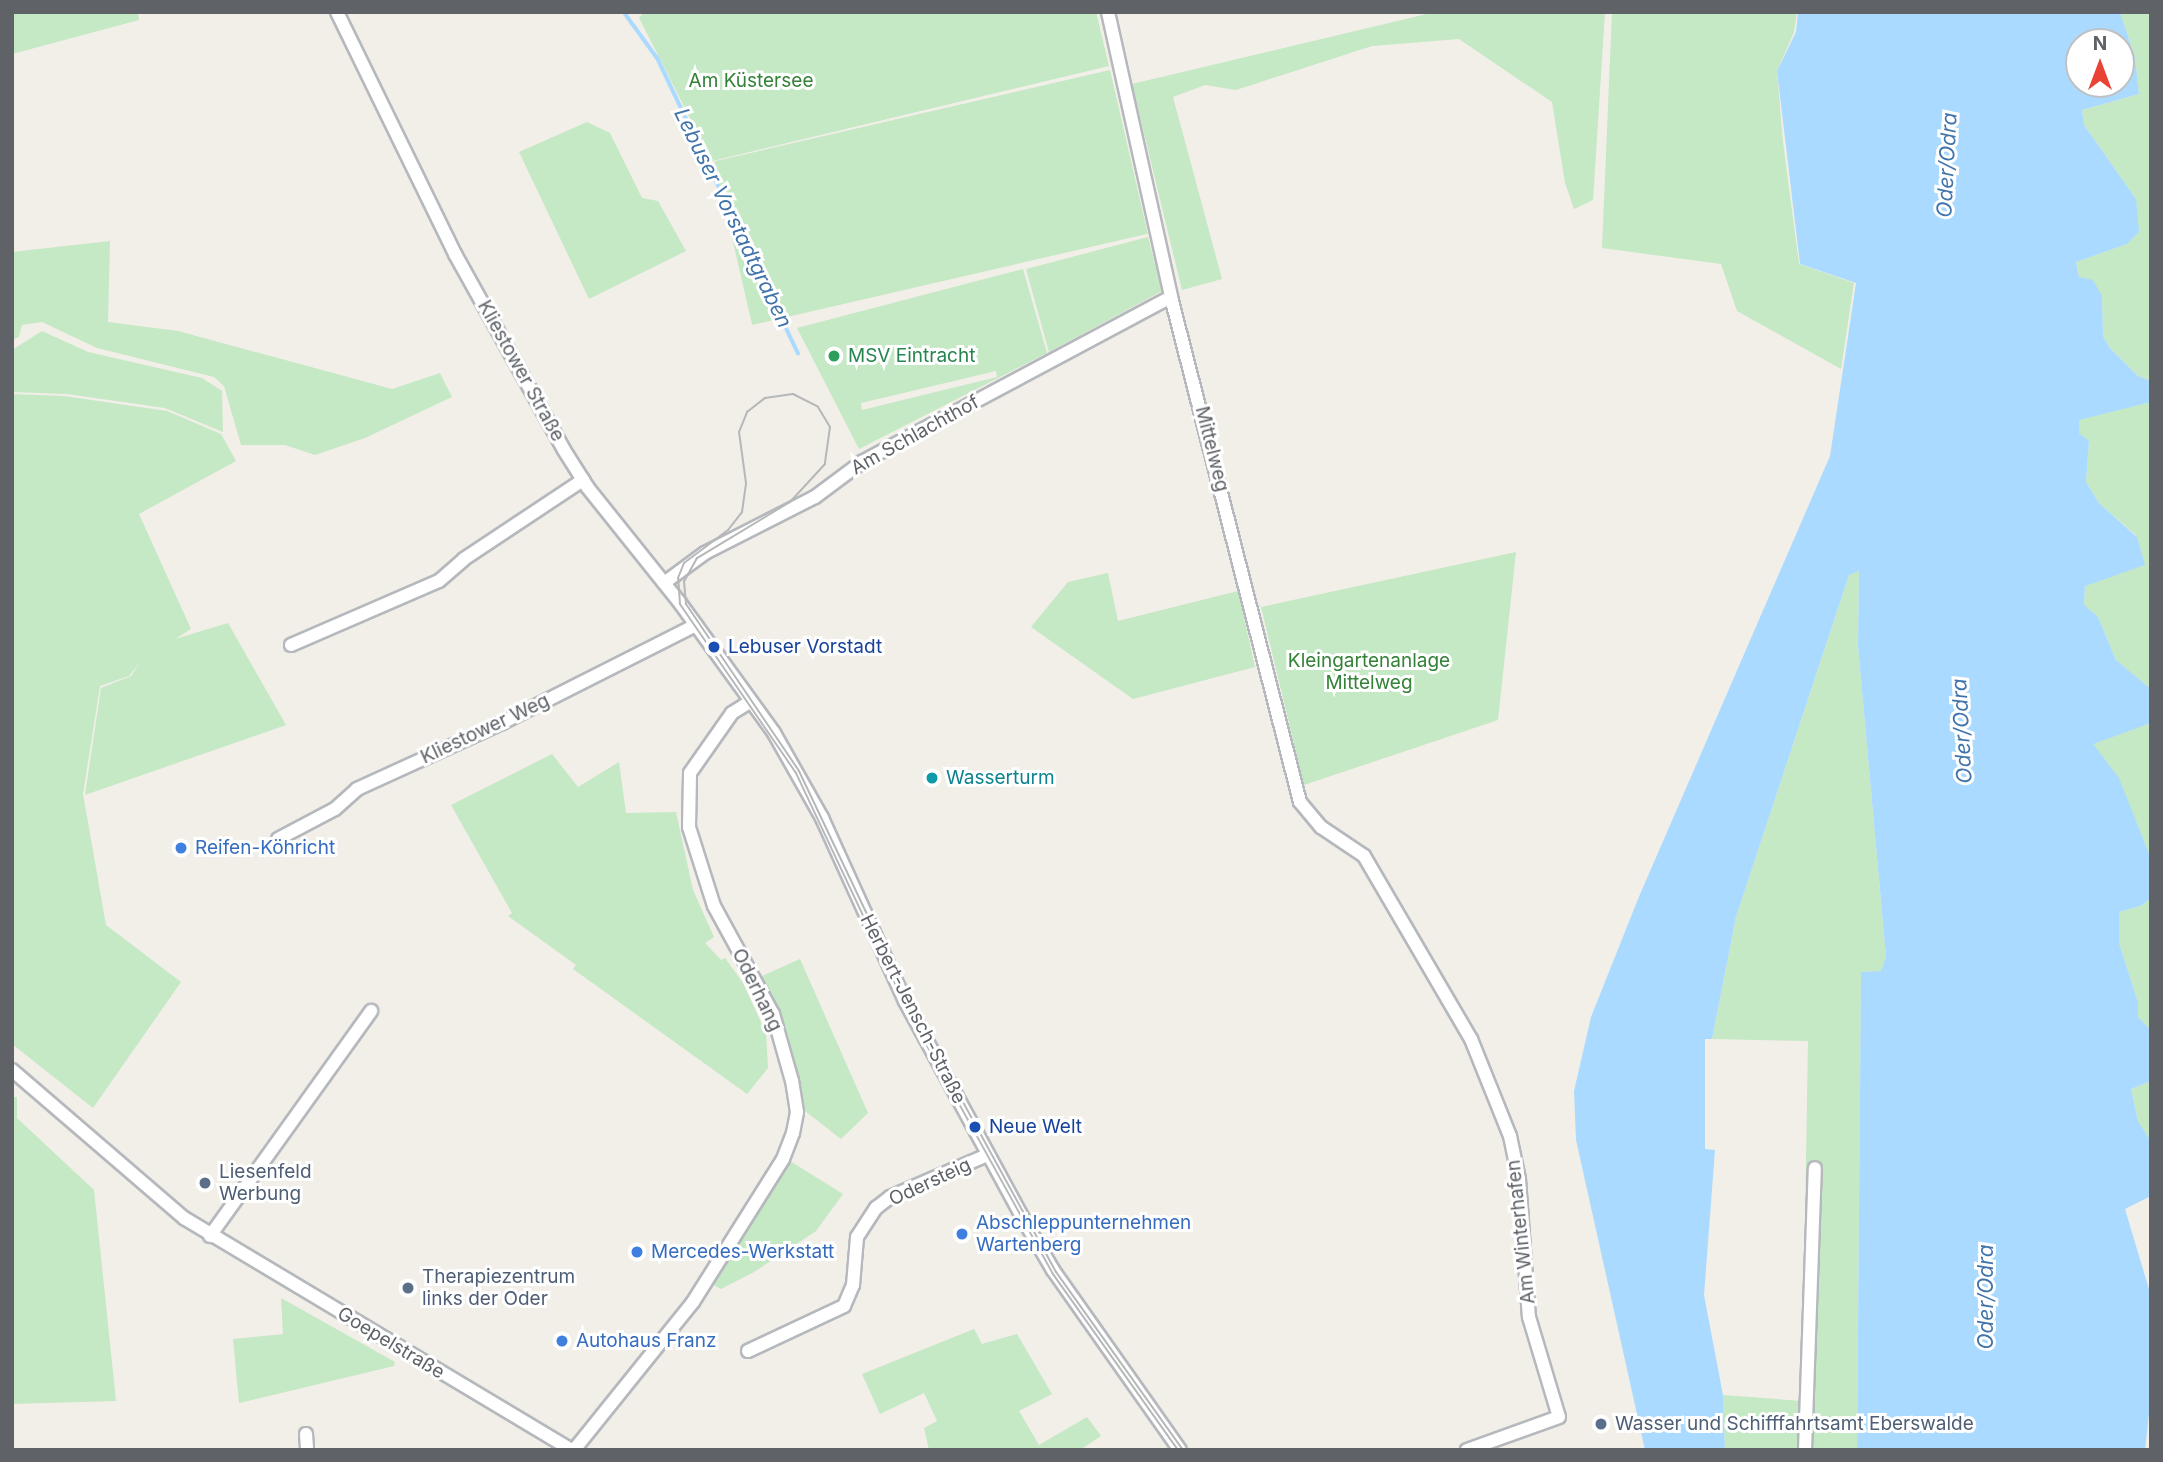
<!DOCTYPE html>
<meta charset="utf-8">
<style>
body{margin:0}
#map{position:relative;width:2163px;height:1462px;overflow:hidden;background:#f1efe8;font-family:Inter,sans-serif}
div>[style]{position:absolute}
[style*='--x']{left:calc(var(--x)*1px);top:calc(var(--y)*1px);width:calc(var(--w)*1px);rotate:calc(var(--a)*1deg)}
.green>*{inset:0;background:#c5e8c5;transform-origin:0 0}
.water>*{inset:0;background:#aadaff}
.stream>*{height:3.5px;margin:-1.75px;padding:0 1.75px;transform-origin:1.75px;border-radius:1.75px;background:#aadaff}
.roads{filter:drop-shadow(2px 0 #b5b8bc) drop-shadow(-2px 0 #b5b8bc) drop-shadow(0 2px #b5b8bc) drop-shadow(0 -2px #b5b8bc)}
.minor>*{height:12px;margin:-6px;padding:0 6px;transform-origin:6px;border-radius:6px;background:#fff}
.tram>*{height:2px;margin:-1px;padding:0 1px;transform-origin:1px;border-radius:1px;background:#b6b7b8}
.dots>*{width:19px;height:19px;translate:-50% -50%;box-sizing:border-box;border:4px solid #fff;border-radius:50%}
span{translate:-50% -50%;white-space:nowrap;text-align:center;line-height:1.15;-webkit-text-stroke:6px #fff;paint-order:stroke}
.park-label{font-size:19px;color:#348238}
.leisure-label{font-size:19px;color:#27864d}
.left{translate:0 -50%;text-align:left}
.street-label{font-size:19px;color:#5f6368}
.transit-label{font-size:19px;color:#164399}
.culture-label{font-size:19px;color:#0d838f}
.shop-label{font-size:19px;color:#366cbe}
.service-label{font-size:19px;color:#4e5e75}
.water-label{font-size:21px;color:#4174aa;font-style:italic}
.frame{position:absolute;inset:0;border:14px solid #5f6368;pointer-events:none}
.north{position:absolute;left:2065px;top:28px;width:70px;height:70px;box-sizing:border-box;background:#fff;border:2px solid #bfc1c3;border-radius:50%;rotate:0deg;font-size:19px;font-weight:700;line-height:28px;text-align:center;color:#5f6368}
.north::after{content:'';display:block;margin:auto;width:24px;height:32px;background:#ea4335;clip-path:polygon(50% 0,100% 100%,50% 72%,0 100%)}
</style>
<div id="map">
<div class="green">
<div style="clip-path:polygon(12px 12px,138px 12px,139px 20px,12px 54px)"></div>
<div style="clip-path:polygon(644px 12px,1096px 12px,1109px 66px,712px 161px,639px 18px)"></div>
<div style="clip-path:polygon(1435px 12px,1605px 12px,1593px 200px,1574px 209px,1565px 183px,1552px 102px,1459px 39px,1372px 46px,1236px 90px,1205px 85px,1173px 97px,1222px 279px,1182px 290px,1132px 84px)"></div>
<div style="clip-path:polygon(1612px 12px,1797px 12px,1794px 32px,1777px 71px,1783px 142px,1799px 264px,1854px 283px,1841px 369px,1737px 311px,1721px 264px,1602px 248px)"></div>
<div style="clip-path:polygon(2120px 12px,2151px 12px,2151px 381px,2138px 376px,2110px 348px,2103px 336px,2102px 296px,2079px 277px,2076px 262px,2127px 244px,2136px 199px,2084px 125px,2082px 110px,2139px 94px,2135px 57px)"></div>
<div style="left:1110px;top:70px;width:168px;height:406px;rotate:77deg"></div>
<div style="clip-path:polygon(587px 122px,610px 133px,642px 198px,658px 201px,686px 251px,589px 299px,519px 152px)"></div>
<div style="clip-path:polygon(1148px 237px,1162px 291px,1049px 352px,1026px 269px)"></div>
<div style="clip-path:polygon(110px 241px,108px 322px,178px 331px,392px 389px,440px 373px,452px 397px,365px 438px,315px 455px,285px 445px,241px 445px,224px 386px,214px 377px,97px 348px,42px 322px,22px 325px,19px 337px,12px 340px,12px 252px)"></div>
<div style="clip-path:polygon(evenodd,1023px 269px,1047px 353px,859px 449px,797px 328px,1023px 269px,996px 371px,997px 377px,862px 410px,861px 403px,996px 371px)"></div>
<div style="clip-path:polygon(42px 331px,88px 352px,202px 378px,222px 391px,223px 432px,165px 408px,67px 394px,12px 392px,12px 350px)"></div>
<div style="clip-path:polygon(12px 394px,64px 396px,167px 411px,221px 434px,236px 461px,139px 514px,191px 629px,175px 639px,228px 623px,286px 725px,85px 795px,101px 688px,131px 676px,140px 662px,129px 676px,100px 686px,83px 794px,106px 925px,181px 982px,93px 1108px,12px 1044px)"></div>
<div style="clip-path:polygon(2151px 402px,2151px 689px,2116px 660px,2098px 617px,2084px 606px,2085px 586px,2137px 536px,2099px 503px,2086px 482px,2089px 442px,2079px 433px,2079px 419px)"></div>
<div style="clip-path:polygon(1516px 552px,1498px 720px,1304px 785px,1261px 607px)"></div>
<div style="clip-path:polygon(1859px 571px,1858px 646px,1886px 957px,1882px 971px,1861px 972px,1857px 1450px,1725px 1450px,1723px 1395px,1802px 1401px,1808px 1041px,1712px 1039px,1736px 917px,1849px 575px)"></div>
<div style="clip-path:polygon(1108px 573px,1118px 621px,1238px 591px,1255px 667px,1133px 699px,1031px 627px,1068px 582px)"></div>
<div style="clip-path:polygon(2151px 723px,2151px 859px,2092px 743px)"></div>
<div style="clip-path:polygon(552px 754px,578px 787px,619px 762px,626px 813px,676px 812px,693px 890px,714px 937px,705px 943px,721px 960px,725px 958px,743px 983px,766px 1033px,768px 1068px,747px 1094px,573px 969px,576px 965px,508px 916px,512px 913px,451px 805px)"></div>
<div style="clip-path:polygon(2151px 898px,2151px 1030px,2138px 1017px,2138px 1002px,2119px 943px,2119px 912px,2141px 906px)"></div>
<div style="clip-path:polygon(800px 959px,868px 1113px,841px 1139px,805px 1111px,788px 1035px,762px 976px)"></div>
<div style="clip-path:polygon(2151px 1081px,2151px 1141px,2138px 1121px,2131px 1089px)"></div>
<div style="clip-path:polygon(12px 1097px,17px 1097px,17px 1118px,94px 1190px,116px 1401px,12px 1404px)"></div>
<div style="clip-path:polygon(790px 1161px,843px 1194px,816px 1231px,754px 1272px,721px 1289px,714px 1285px)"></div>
<div style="clip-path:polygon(281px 1298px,395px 1362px,394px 1366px,239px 1403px,233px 1339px,283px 1334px)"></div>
<div style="clip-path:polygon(974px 1329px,982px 1344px,1017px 1334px,1052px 1394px,1019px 1411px,1039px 1445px,1087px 1417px,1101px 1436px,1080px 1450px,929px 1450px,924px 1428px,937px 1421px,924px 1393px,880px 1414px,862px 1374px)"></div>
</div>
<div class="water">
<div style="clip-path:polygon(evenodd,1798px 12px,2120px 12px,2135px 57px,2139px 94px,2082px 110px,2084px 125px,2136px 199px,2139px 232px,2127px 244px,2076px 262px,2079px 277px,2093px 280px,2102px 296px,2103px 336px,2110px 348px,2138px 376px,2151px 381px,2151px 402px,2079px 420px,2079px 433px,2089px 441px,2086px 482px,2099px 503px,2137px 537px,2145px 565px,2085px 586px,2084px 605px,2098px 617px,2116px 660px,2151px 689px,2151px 723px,2093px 744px,2119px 778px,2151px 859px,2151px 898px,2141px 906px,2119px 912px,2119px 943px,2138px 1002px,2138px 1017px,2151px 1030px,2151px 1081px,2131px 1089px,2138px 1121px,2151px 1141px,2151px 1196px,2125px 1209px,2151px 1296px,2151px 1395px,2145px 1450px,1857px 1450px,1861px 972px,1881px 971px,1886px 957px,1858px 646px,1859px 571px,1849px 575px,1736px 917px,1712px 1039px,1705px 1039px,1705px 1149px,1715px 1150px,1704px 1295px,1723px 1395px,1725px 1450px,1645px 1450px,1576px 1140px,1574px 1091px,1591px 1017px,1638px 899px,1830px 456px,1856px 283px,1800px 264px,1777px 71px,1796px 32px,1798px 12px,2079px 42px,2121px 42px,2121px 84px,2079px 84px,2079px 42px)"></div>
</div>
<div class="stream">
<div style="--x:624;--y:12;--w:58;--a:54.1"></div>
<div style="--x:658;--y:59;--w:326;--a:64.5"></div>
</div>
<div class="roads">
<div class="minor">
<div style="--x:337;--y:12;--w:269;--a:64"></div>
<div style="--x:455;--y:254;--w:224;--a:60.9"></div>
<div style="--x:564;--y:450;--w:45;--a:57.7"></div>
<div style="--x:588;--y:488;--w:147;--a:51.3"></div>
<div style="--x:680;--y:603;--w:160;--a:54.1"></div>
<div style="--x:774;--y:733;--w:98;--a:60.5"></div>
<div style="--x:822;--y:818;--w:201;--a:65.6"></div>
<div style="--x:905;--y:1001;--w:254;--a:61.5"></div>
<div style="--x:1026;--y:1224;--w:53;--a:59.6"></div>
<div style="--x:1053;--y:1270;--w:220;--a:54.8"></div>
<div style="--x:1108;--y:12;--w:292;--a:77.5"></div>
<div style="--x:1171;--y:297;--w:521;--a:75.67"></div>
<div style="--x:1300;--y:802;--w:33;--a:50"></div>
<div style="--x:1321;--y:827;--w:52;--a:34"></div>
<div style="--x:1364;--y:856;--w:212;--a:59.7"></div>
<div style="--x:1471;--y:1039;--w:105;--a:68.1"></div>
<div style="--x:1510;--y:1136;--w:44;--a:78.2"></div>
<div style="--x:1519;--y:1179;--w:138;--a:85.9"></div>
<div style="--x:1529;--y:1317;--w:104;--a:73.3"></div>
<div style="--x:1559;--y:1417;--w:98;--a:160.3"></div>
<div style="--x:664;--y:583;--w:51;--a:-36.2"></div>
<div style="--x:705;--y:553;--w:123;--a:-27"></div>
<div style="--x:815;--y:497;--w:59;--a:-36.7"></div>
<div style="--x:862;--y:462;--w:350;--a:-28.1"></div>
<div style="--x:291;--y:645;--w:161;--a:-23.4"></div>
<div style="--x:439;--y:581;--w:33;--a:-41"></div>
<div style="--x:464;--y:559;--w:143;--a:-33.6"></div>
<div style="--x:278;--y:839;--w:64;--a:-27.8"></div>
<div style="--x:335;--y:809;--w:30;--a:-42"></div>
<div style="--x:357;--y:789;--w:159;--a:-24.5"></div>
<div style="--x:502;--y:723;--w:217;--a:-26.8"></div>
<div style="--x:12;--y:1070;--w:227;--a:40.7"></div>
<div style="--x:184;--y:1218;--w:451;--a:30.9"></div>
<div style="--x:210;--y:1236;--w:277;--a:-54.4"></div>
<div style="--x:748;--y:1351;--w:106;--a:-25.1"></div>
<div style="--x:844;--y:1306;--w:23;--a:-67"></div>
<div style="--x:853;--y:1285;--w:48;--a:-85.2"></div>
<div style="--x:857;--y:1237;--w:35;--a:-57"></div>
<div style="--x:876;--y:1208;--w:18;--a:-38"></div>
<div style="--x:890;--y:1197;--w:106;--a:-23.4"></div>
<div style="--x:306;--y:1434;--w:16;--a:86"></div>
<div style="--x:574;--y:1450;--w:190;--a:-51.2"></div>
<div style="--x:693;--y:1302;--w:169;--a:-57.8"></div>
<div style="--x:783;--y:1159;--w:28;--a:-69"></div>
<div style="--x:793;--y:1133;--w:21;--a:-79"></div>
<div style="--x:797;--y:1112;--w:31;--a:-99"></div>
<div style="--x:792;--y:1081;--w:70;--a:-105.8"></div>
<div style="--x:773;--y:1014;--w:123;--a:-118.6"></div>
<div style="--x:714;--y:906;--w:83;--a:-107.6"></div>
<div style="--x:689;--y:827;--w:54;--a:-88.9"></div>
<div style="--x:690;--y:773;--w:73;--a:-55"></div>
<div style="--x:732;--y:713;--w:22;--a:-32"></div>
<div style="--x:1805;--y:1450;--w:282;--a:-88"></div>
</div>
</div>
<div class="tram">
<div style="--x:1178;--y:1450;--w:216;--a:-125.4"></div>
<div style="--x:1053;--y:1274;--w:303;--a:-118.9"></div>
<div style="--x:907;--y:1009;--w:261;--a:-115.2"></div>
<div style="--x:796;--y:773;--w:205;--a:-124.5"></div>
<div style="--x:680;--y:604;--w:26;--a:-94"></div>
<div style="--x:678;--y:578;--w:16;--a:-68"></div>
<div style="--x:684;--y:563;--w:55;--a:-36.9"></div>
<div style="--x:728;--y:530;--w:23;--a:-52"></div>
<div style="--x:742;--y:512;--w:29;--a:-82"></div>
<div style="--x:746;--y:483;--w:51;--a:-97.8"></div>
<div style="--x:739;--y:432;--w:22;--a:-68"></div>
<div style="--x:747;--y:412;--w:23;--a:-38"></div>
<div style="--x:765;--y:398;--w:28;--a:-8"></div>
<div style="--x:793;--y:394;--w:28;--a:27"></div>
<div style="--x:818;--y:407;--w:23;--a:59"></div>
<div style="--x:830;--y:427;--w:37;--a:98"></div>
<div style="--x:825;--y:464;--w:52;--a:132.6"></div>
<div style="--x:790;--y:502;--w:109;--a:148.9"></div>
<div style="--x:697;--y:558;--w:26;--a:119"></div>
<div style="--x:684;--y:581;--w:23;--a:85"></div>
<div style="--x:686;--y:604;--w:202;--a:55.9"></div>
<div style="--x:799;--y:771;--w:261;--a:64.6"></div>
<div style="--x:911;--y:1007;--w:302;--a:61.3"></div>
<div style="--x:1056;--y:1272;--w:219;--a:54.5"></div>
</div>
<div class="dots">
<div style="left:834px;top:356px;background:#2e9e5b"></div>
<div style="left:714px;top:647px;background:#1a4fb4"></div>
<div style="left:932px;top:778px;background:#0f9aa8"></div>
<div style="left:181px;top:848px;background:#3f7fe0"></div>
<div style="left:975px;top:1127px;background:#1a4fb4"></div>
<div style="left:205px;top:1183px;background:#5c6f8a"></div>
<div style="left:962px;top:1234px;background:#3f7fe0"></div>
<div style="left:637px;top:1252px;background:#3f7fe0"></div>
<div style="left:408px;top:1288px;background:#5c6f8a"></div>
<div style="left:562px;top:1341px;background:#3f7fe0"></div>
<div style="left:1601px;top:1424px;background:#5c6f8a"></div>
</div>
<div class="park-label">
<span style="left:751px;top:81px">Am Küstersee</span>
<span style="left:1369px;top:672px">Kleingartenanlage<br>Mittelweg</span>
</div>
<div class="leisure-label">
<span class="left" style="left:848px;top:356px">MSV Eintracht</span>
</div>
<div class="street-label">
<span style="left:521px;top:371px;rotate:61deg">Kliestower Straße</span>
<span style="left:915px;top:435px;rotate:-29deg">Am Schlachthof</span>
<span style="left:1212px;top:449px;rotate:76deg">Mittelweg</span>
<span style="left:485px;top:729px;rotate:-25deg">Kliestower Weg</span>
<span style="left:757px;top:990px;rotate:64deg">Oderhang</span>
<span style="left:913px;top:1009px;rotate:63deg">Herbert-Jensch-Straße</span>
<span style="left:930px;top:1182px;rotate:-25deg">Odersteig</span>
<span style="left:1521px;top:1232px;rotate:-96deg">Am Winterhafen</span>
<span style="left:391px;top:1343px;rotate:31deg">Goepelstraße</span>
</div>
<div class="transit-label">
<span class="left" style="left:728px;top:647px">Lebuser Vorstadt</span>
<span class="left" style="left:989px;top:1127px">Neue Welt</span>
</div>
<div class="culture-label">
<span class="left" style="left:946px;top:778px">Wasserturm</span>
</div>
<div class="shop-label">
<span class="left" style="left:195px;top:848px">Reifen-Köhricht</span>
<span class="left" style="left:976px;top:1234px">Abschleppunternehmen<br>Wartenberg</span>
<span class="left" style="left:651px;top:1252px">Mercedes-Werkstatt</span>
<span class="left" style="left:576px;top:1341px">Autohaus Franz</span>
</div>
<div class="service-label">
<span class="left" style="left:219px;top:1183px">Liesenfeld<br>Werbung</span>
<span class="left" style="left:422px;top:1288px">Therapiezentrum<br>links der Oder</span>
<span class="left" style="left:1615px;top:1424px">Wasser und Schifffahrtsamt Eberswalde</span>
</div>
<div class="water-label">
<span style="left:1947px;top:165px;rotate:-87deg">Oder/Odra</span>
<span style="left:733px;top:218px;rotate:64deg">Lebuser Vorstadtgraben</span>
<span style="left:1962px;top:731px;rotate:-93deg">Oder/Odra</span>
<span style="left:1986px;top:1297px;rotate:-90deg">Oder/Odra</span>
</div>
<div class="frame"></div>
<div class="north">N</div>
</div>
